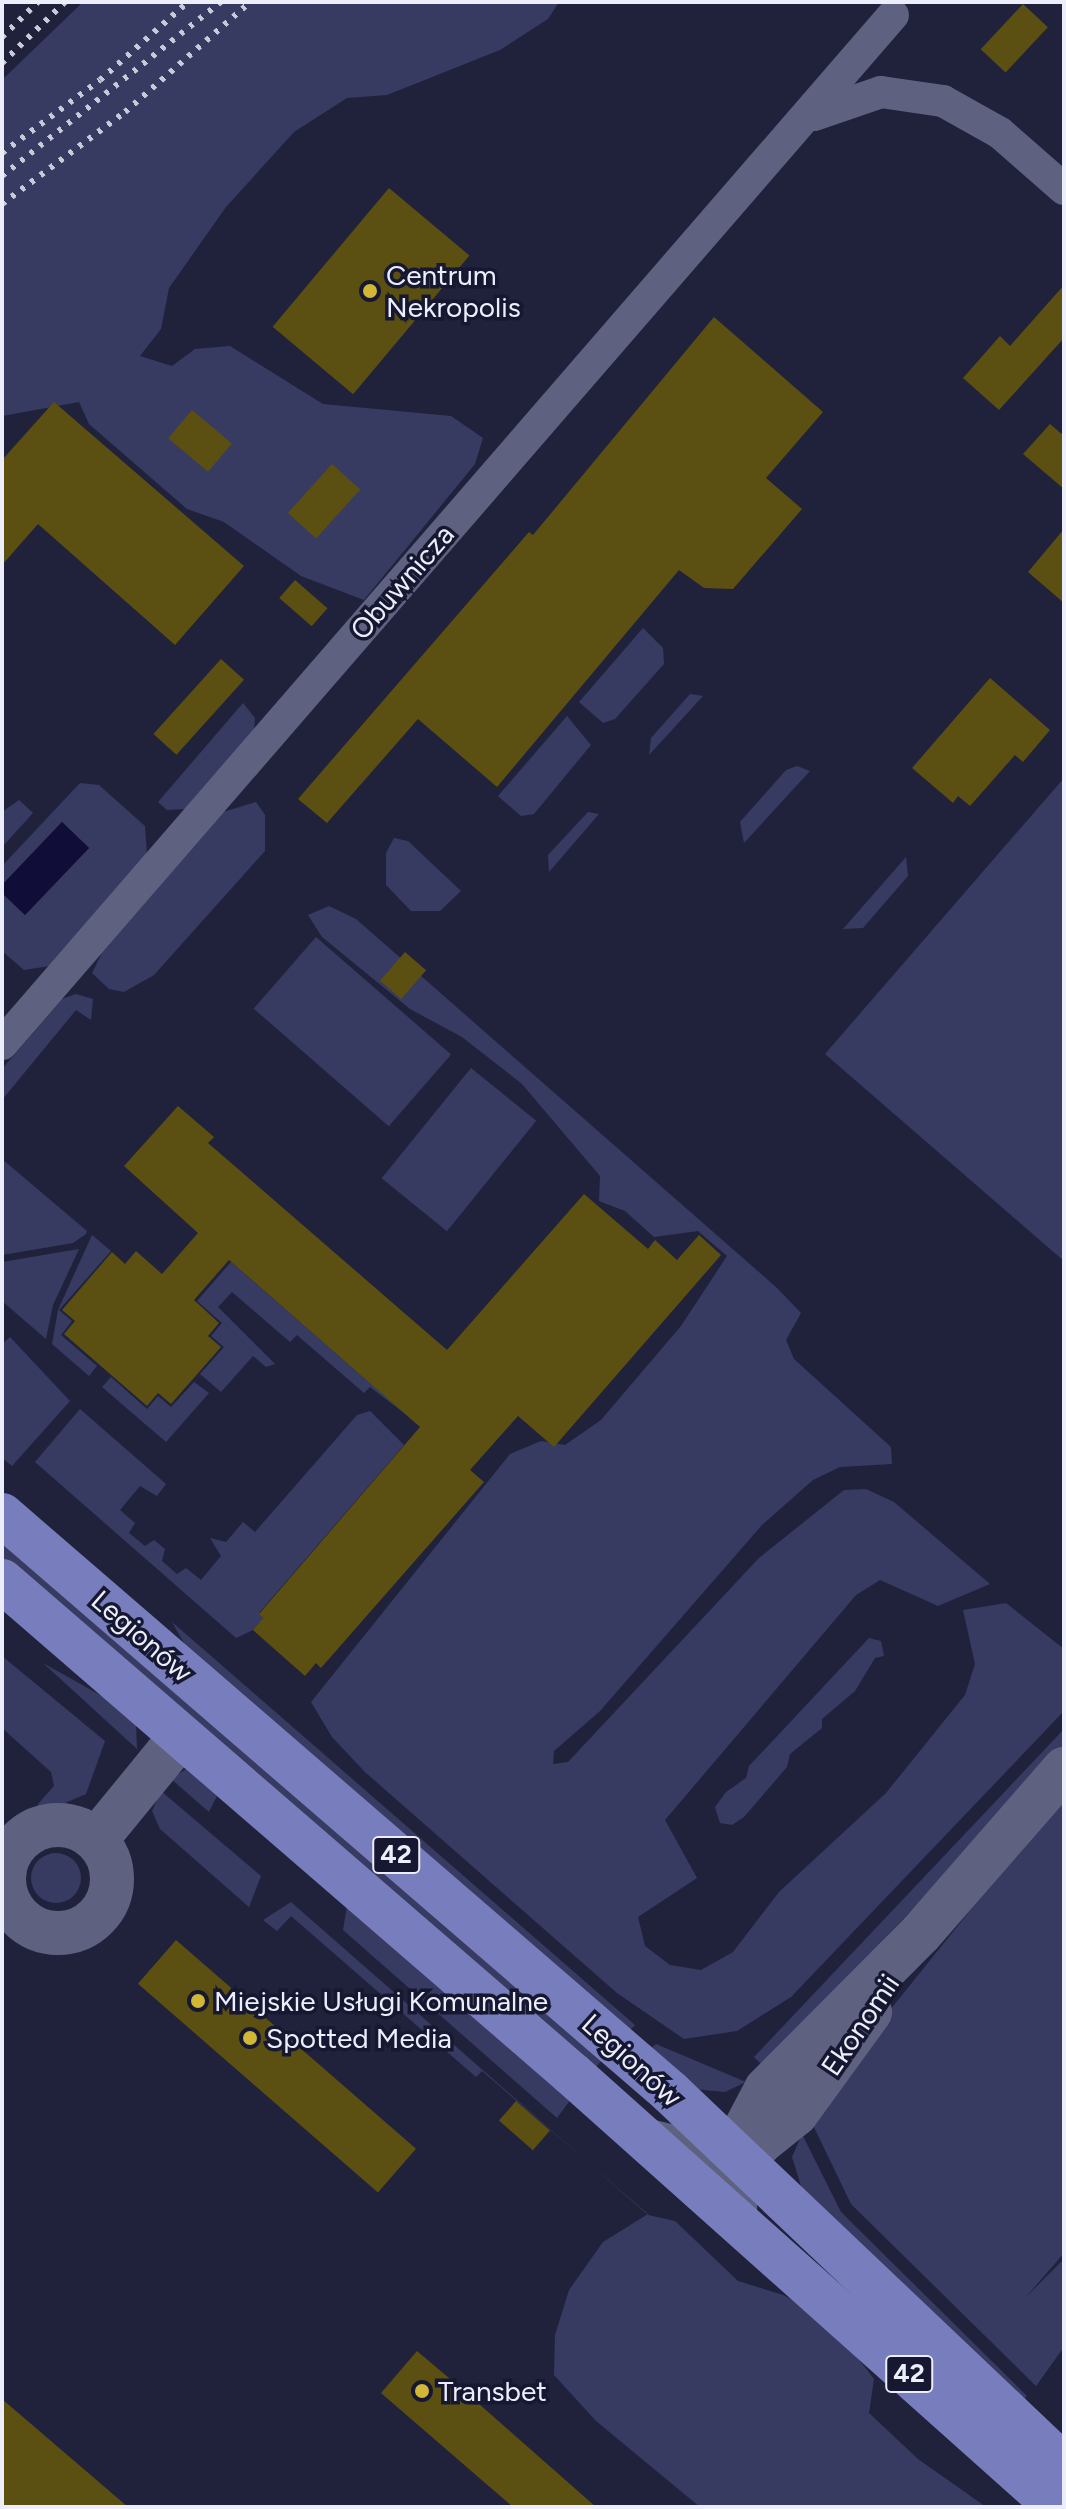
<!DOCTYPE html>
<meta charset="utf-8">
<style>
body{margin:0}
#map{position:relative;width:1066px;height:2509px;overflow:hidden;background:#20223c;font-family:Figtree,sans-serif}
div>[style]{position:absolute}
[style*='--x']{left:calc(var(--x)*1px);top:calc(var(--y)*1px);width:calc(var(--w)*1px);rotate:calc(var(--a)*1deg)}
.green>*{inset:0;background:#373b61;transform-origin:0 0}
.round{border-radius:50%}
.water>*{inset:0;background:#100e38}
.building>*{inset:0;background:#5b4f12;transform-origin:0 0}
.street>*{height:32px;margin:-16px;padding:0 16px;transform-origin:16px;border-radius:16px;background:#5e6280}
.secondary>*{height:44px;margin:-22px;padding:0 22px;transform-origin:22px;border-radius:22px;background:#5e6280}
.secondary>.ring{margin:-22px;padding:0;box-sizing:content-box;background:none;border:44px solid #5e6280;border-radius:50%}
.primary>*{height:44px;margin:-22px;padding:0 22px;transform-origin:22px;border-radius:22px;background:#787ebd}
.rail>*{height:6px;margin-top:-3px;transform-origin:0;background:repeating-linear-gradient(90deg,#c8cada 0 4px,transparent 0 12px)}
.dots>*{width:22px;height:22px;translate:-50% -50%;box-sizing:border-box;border:4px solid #161831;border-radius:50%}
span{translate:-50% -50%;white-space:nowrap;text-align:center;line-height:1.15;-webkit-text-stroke:7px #161831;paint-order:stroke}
.shield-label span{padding:2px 6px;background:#161831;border:2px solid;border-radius:6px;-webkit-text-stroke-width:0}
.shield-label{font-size:26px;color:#eceefc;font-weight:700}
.poi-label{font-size:28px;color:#eceefc}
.left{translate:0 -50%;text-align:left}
.street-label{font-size:28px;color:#eceefc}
.frame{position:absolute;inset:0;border:4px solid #eceefc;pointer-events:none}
</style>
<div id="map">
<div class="green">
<div style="clip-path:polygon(83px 2px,559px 2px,548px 19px,500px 50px,387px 95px,347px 98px,294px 132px,226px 207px,169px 288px,161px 329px,140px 356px,172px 366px,195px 349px,230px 346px,323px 404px,451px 416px,483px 438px,475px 464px,364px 600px,301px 576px,224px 522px,187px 509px,89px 424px,79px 402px,2px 416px,2px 80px)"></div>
<div style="clip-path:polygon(643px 628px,663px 648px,664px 664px,615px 719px,603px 723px,579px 702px)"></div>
<div style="clip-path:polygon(690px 694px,703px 696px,649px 755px,651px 738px)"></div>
<div style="clip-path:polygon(243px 703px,255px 718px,254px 730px,186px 809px,167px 810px,158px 802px)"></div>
<div style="clip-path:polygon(567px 716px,591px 745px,534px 814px,521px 816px,498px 796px)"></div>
<div style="clip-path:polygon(797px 766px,810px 771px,744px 843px,740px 822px,786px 770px)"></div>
<div style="clip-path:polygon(1064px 778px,1064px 1261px,825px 1054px)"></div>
<div style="clip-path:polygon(80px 783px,99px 785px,145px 826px,147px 855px,50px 966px,24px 970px,2px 951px,2px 893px,25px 915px,89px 848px,62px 822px,2px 885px,2px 866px)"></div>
<div style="clip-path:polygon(19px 800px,33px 813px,2px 847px,2px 812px)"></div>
<div style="clip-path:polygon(256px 802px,265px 815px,265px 851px,154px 975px,124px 992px,109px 989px,92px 973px,102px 953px,223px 812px)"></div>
<div style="clip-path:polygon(588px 812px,599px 814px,549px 872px,548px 855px)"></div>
<div style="clip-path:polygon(394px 838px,408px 841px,461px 891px,440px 911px,411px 911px,386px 885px,386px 853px)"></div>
<div style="clip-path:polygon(906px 857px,908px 876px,863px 928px,843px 929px)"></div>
<div style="clip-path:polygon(329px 906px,356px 919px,776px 1287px,801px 1313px,786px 1340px,794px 1359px,891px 1447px,892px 1464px,840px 1467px,813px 1480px,762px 1525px,600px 1711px,554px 1751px,553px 1764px,568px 1762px,759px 1558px,844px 1490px,866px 1489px,894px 1502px,990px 1584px,938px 1606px,880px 1580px,856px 1595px,665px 1820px,697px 1878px,638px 1917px,645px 1946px,670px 1965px,701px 1970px,733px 1952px,779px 1892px,886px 1793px,965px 1695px,975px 1664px,963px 1610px,1006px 1603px,1064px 1649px,1064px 1711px,791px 1997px,737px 2031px,684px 2039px,617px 1993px,365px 1772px,332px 1737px,311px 1702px,510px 1454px,541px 1441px,565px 1445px,601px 1420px,681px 1326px,727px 1256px,698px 1231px,654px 1237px,625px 1211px,599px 1201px,600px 1176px,522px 1084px,462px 1037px,410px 1009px,322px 937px,308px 915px)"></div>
<div style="left:316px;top:937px;width:179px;height:95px;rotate:41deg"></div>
<div style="clip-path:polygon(76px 994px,93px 999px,91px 1020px,76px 1010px,2px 1100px,2px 1069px,62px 999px)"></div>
<div style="left:471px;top:1068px;width:84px;height:142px;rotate:39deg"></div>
<div style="clip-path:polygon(2px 1159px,87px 1231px,86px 1234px,73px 1243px,2px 1255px)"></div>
<div style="clip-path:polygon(92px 1235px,111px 1251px,59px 1310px,72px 1321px,61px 1335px,97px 1366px,89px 1376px,52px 1344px,58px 1310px)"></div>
<div style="clip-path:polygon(79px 1249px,53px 1305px,46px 1339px,2px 1301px,2px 1262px)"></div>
<div style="clip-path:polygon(231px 1262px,408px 1416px,370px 1387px,364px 1393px,297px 1335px,290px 1342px,232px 1292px,218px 1307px,275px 1364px,266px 1367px,253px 1356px,221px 1392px,200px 1374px,224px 1347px,211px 1336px,222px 1323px,197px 1301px)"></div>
<div style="clip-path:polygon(10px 1337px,70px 1401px,12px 1466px,2px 1458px,2px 1344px)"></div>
<div style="clip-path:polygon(111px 1377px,147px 1409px,158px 1396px,171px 1407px,194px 1382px,209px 1393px,166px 1442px,102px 1387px)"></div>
<div style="clip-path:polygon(80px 1409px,166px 1484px,157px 1496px,140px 1486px,120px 1510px,135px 1523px,129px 1533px,145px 1546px,154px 1540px,165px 1549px,162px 1561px,177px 1574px,186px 1568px,201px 1580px,221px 1556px,210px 1538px,226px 1542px,243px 1522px,255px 1532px,357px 1415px,370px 1411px,404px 1445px,259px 1613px,263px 1618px,253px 1630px,236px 1638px,35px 1462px)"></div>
<div style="left:2px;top:1534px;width:798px;height:23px;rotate:41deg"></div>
<div style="clip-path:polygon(172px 1622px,635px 2025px,626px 2034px,194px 1661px)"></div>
<div style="clip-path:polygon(869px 1638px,881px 1641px,884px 1656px,875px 1658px,855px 1691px,822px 1719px,822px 1728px,790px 1754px,787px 1767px,744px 1817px,732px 1825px,720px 1823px,715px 1807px,726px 1792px,746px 1778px,749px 1766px)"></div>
<div style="clip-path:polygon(2px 1656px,105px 1741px,86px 1794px,37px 1815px,38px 1804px,54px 1786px,51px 1772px,2px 1728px)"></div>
<div style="clip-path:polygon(43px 1663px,118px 1705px,136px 1724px,137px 1749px)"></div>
<div style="clip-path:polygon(1064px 1729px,1064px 1745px,1032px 1784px,763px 2066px,754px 2057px)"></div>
<div style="clip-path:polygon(186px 1769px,217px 1796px,209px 1812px,171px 1779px)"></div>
<div style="clip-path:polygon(161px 1791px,261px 1876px,249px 1907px,160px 1829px,152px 1811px)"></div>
<div style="clip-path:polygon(1064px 1794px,1064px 2253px,1026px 2297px,1064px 2259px,1064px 2347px,1036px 2386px,851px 2204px,811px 2121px,832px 2082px)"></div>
<div class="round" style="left:31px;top:1853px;width:50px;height:50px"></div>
<div style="clip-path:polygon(348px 1900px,574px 2095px,557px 2118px,343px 1930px)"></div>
<div style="clip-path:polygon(291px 1902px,648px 2215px,675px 2221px,738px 2281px,783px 2295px,828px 2319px,874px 2379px,869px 2413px,918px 2459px,986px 2507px,700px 2507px,596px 2421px,554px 2375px,555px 2335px,569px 2290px,603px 2242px,648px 2214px,482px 2071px,476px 2077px,291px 1916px,277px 1931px,263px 1920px)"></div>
<div style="clip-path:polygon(656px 2044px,746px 2082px,725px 2092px,693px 2089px,647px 2052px)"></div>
<div style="clip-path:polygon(802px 2134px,841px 2212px,1027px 2396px,1020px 2404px,802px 2189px,792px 2157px)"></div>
</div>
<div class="water">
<div style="clip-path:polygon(62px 822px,89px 848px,25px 915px,2px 893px,2px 885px)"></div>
</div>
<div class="building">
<div style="left:1023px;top:4px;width:34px;height:62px;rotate:43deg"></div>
<div style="left:389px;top:188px;width:105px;height:181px;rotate:40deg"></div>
<div style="clip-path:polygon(1064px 285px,1064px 338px,999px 410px,963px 378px,1000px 336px,1010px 346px)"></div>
<div style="clip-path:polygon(714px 317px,823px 412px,766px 478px,802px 509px,733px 589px,704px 588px,679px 570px,497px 787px,418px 719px,327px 823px,298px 799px,529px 532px,533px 535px)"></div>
<div style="clip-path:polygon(54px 402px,244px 566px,175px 645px,38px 524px,2px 565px,2px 460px)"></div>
<div style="left:192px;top:410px;width:52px;height:37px;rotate:40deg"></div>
<div style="clip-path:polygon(1050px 424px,1064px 436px,1064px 489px,1023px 454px)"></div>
<div style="left:332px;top:464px;width:38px;height:66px;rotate:42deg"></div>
<div style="clip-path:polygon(1064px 529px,1064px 603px,1028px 572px)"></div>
<div style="left:295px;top:580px;width:43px;height:24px;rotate:41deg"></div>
<div style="left:221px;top:659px;width:31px;height:101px;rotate:42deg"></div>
<div style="clip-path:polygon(990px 678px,1050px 730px,1023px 762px,1015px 755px,970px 806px,958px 796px,953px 803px,912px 768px)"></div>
<div style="left:405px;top:952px;width:28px;height:38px;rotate:41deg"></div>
<div style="clip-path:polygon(178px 1106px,214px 1137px,208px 1143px,447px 1350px,584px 1194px,648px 1249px,655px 1240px,677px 1260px,699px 1235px,721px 1255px,554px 1447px,518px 1416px,470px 1470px,484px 1482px,321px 1668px,316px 1663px,305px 1676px,253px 1630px,263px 1618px,259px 1614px,420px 1427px,229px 1260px,194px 1300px,219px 1323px,208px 1336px,221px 1347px,171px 1404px,158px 1393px,147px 1406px,64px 1334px,75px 1321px,62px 1310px,112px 1252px,125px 1264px,136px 1251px,162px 1274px,198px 1233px,124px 1166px)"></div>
<div style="left:176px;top:1940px;width:318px;height:58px;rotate:41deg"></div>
<div style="left:516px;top:2101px;width:45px;height:26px;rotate:41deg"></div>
<div style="clip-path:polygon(417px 2351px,462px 2389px,596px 2507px,513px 2507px,381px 2393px)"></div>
<div style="clip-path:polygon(2px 2399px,128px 2507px,2px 2507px)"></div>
</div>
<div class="street">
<div style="--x:814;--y:115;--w:71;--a:-18.9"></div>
<div style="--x:881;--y:92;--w:63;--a:8.3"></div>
<div style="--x:943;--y:101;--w:65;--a:29.3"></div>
<div style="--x:1000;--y:133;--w:85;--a:41.2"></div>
<div style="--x:2;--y:1044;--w:1361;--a:-49.11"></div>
</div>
<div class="secondary">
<div class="ring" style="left:4px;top:1825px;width:64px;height:64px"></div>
<div style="--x:96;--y:1840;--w:134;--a:-50.7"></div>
<div style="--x:649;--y:2141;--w:71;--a:13.8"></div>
<div style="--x:718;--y:2158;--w:45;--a:-19.7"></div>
<div style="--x:760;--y:2143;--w:46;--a:-38.9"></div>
<div style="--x:796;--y:2114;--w:126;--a:-54"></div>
<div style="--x:735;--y:2218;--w:72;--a:-89.2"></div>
<div style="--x:736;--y:2146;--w:64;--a:-62.2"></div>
<div style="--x:766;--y:2089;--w:220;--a:-45.2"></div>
<div style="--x:921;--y:1933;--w:218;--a:-48.9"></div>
</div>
<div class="primary">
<div style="--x:2;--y:1515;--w:883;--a:40.82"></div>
<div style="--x:670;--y:2092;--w:543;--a:43.51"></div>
<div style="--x:2;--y:1581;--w:754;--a:40.86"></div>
<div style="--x:572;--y:2074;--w:650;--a:41.76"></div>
</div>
<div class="rail">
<div style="--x:2;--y:37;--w:50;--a:-44.2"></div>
<div style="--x:2;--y:63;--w:88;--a:-44.1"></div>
<div style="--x:2;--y:153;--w:122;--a:-36.7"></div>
<div style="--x:100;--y:80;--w:118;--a:-41.6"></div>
<div style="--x:2;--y:176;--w:280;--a:-38.5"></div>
<div style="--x:2;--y:204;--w:154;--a:-36.8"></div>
<div style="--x:125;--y:112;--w:167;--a:-41.3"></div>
</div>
<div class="dots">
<div style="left:370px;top:291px;background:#d1b736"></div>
<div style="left:198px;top:2001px;background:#d1b736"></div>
<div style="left:250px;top:2038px;background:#d1b736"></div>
<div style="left:422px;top:2391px;background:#d1b736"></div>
</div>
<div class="shield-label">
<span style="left:396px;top:1855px">42</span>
<span style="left:909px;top:2374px">42</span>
</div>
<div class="poi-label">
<span class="left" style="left:386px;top:291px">Centrum<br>Nekropolis</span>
<span class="left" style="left:214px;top:2001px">Miejskie Usługi Komunalne</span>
<span class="left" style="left:266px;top:2038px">Spotted Media</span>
<span class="left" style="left:438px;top:2391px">Transbet</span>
</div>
<div class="street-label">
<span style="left:402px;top:582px;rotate:-49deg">Obuwnicza</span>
<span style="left:142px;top:1636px;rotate:41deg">Legionów</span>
<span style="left:860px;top:2025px;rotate:-56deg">Ekonomii</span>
<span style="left:632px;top:2060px;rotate:42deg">Legionów</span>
</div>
<div class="frame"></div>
</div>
